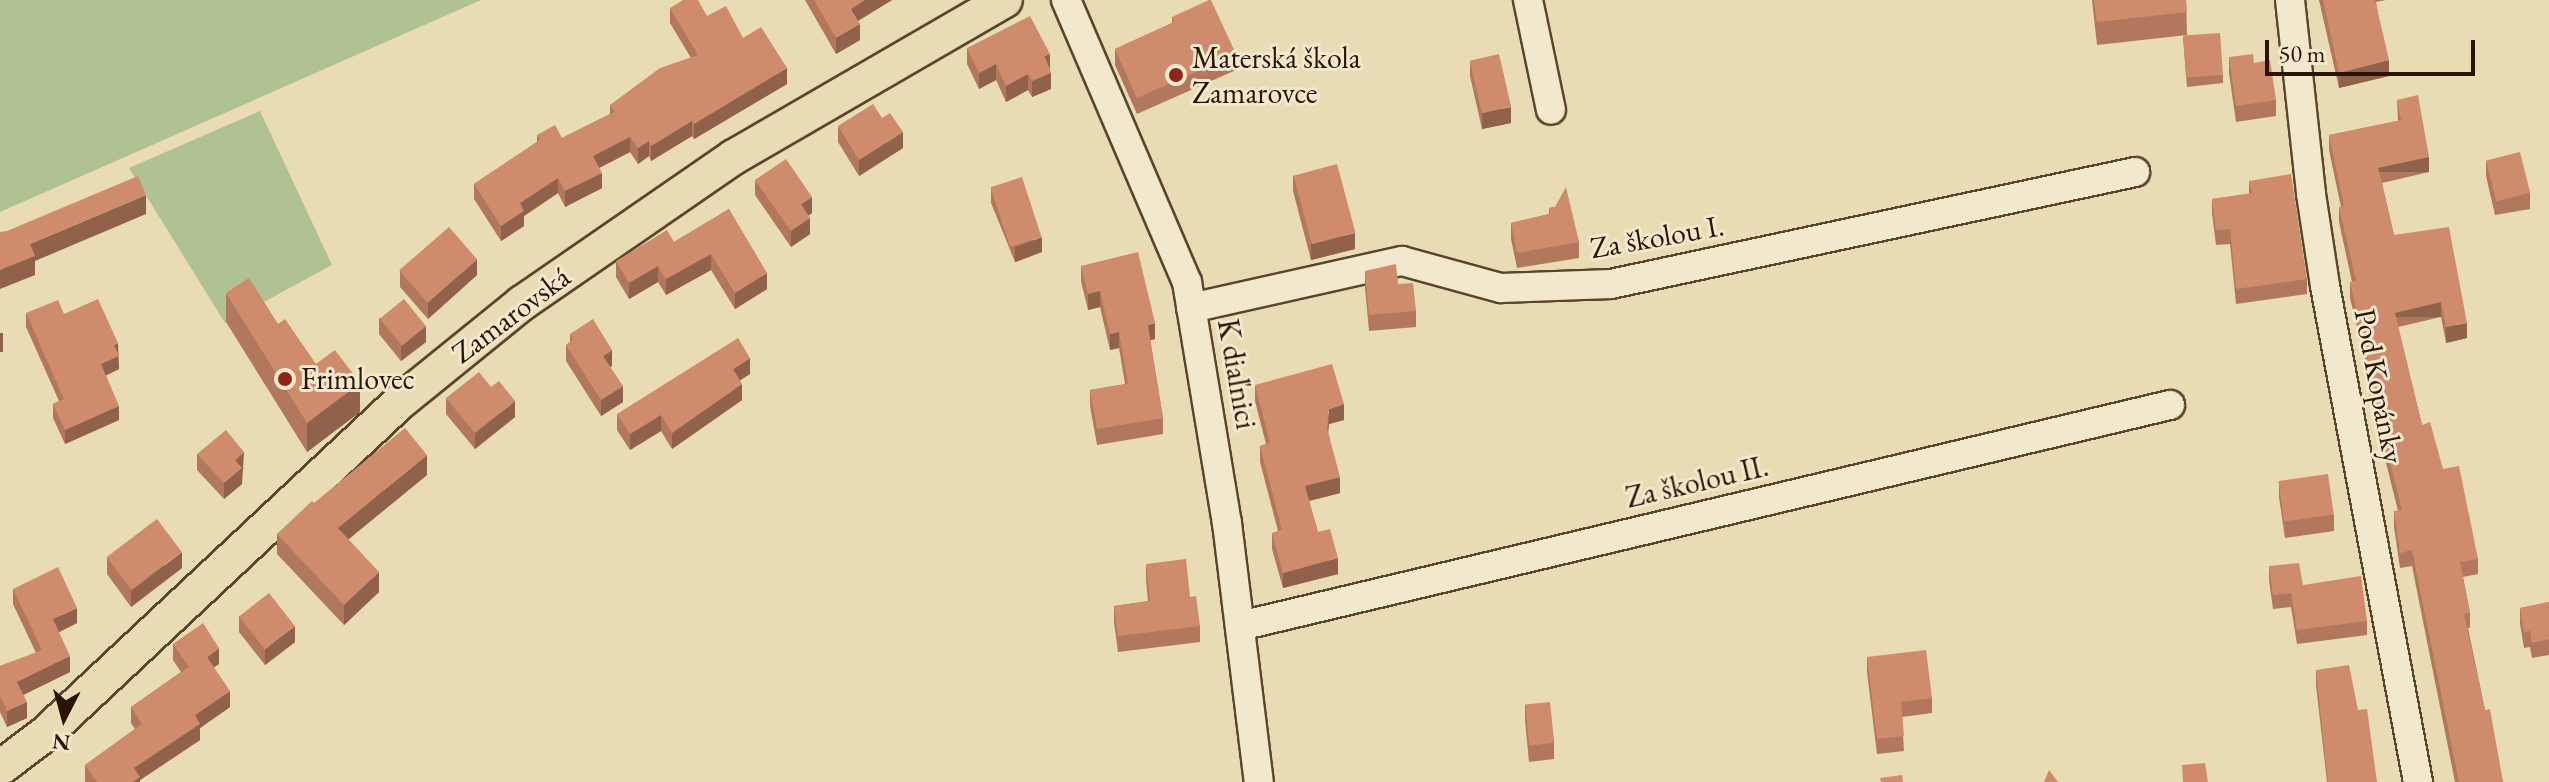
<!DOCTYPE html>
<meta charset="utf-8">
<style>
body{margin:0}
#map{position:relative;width:2549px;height:782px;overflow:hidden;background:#e9dbb4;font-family:"EB Garamond",serif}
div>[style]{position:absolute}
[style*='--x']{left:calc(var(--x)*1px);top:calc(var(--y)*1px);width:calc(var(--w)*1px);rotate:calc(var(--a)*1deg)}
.green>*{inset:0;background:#b0c192}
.roads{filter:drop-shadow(2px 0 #5a452d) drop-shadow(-2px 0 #5a452d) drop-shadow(0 2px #5a452d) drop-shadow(0 -2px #5a452d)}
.minor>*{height:28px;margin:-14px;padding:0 14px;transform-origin:14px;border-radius:14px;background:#f1e8ce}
.major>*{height:34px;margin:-17px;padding:0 17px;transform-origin:17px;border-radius:17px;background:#e9dbb4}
.wall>*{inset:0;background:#b1785e}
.shaded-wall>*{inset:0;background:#90624c;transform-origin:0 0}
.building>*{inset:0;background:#ce8c6d;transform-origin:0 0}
.dots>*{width:22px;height:22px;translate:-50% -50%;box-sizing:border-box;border:4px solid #f1e8ce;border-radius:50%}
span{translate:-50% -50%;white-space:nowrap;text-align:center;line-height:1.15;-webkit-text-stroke:6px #f1e8ce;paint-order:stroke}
.poi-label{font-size:30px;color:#2a1300}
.left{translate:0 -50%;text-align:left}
.street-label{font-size:30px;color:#2a1300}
.north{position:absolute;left:24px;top:678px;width:80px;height:80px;-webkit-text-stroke:6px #f1e8ce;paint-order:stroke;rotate:186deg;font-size:22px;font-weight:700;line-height:32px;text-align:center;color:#2a1300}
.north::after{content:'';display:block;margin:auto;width:28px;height:36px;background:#2a1300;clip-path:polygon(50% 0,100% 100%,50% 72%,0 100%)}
.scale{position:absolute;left:2265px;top:40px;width:210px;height:36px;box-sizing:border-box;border:4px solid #2a1300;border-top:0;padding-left:10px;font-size:24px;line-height:28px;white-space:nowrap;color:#2a1300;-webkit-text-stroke:6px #f1e8ce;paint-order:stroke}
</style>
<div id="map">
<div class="green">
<div style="clip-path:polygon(0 0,481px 0,0 212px)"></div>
<div style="clip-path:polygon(260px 111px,332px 265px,225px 323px,129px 168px)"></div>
</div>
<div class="roads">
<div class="minor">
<div style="--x:1066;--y:0;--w:307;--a:66.8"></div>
<div style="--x:1187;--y:282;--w:244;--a:80.6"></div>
<div style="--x:1227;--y:523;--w:261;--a:83"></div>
<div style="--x:1528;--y:0;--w:112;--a:78.2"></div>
<div style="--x:2290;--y:0;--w:195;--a:83.8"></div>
<div style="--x:2311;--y:194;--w:93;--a:81.3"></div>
<div style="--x:2325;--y:286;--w:505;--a:79.38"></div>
<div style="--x:1191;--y:308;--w:216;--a:-12.6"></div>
<div style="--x:1402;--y:261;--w:103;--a:15.3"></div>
<div style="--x:1501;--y:288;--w:110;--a:-2.1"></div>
<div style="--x:1611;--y:284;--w:536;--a:-12.06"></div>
<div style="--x:1240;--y:626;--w:956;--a:-13.37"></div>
</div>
<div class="major">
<div style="--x:0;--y:768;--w:56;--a:-37.1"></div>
<div style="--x:45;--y:734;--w:487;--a:-43.1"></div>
<div style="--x:401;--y:401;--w:156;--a:-39"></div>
<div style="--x:522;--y:303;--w:257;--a:-34.6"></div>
<div style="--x:734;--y:157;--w:313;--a:-30.1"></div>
</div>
</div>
<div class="wall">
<div style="clip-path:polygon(805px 0,892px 0,858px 21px,860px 40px,836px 54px)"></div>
<div style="clip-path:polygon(2092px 0,2186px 0,2187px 35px,2097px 45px)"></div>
<div style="clip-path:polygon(2319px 0,2386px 0,2376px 2px,2389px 76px,2339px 88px)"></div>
<div style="clip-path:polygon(670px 8px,707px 16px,743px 38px,787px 84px,694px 139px,692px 136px,651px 161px,649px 156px,638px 164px,630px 152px,599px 168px,602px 188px,565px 207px,558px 193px,524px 216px,524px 226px,501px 241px,474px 199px,474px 184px,537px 142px,537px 135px,562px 138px,610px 114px,610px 105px,691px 58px,670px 23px)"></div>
<div style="clip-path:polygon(1172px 17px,1236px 70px,1137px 114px,1115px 65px,1115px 49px,1172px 23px)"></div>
<div style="clip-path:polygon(2183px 37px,2223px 75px,2223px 83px,2187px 87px)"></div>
<div style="clip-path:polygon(967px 48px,1050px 70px,1051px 89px,1032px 97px,1028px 90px,1006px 102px,996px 80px,979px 89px,967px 64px)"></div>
<div style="clip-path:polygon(2229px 57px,2254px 63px,2276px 100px,2276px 116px,2236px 122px,2229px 73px)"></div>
<div style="clip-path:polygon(1470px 60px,1511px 123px,1482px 129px,1470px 76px)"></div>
<div style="clip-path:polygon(2397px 100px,2429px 172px,2382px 183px,2394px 235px,2467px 338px,2446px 343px,2441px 317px,2398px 327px,2422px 425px,2443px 469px,2478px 559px,2478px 574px,2463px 577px,2470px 613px,2470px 628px,2468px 628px,2485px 710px,2503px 782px,2455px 782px,2412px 566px,2400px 568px,2394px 527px,2394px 511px,2398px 511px,2364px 374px,2365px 359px,2350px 298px,2350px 282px,2352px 282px,2339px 222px,2339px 207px,2341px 207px,2329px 150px,2329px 135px,2398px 121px)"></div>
<div style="clip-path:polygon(838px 126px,903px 148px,859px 176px,838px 142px)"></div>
<div style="clip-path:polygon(2486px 161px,2530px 193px,2530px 209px,2495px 215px,2486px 176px)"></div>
<div style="clip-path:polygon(1293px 175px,1355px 249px,1311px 260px,1293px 191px)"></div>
<div style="clip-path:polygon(755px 180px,812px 213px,808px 216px,810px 234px,791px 247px,755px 195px)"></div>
<div style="clip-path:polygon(2249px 181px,2307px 279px,2307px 294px,2236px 304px,2230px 244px,2216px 245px,2212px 213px,2212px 199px,2249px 194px)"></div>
<div style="clip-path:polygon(991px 188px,1042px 252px,1015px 262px,991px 203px)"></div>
<div style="clip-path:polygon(1555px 207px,1579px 242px,1579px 258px,1517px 268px,1511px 239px,1511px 223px,1549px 214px,1549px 208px)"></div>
<div style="clip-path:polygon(729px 209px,767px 289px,735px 309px,711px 270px,666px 295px,658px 282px,629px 299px,616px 277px,616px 261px,674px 242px)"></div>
<div style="clip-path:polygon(1081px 266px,1155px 339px,1150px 340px,1163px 418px,1163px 434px,1097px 445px,1090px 406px,1090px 390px,1125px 384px,1119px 348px,1110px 350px,1100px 307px,1088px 310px,1081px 281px)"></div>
<div style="clip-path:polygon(400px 271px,477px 275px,428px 319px,400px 287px)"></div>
<div style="clip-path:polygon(1365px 271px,1398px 284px,1416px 311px,1416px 327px,1369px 331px,1365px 287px)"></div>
<div style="clip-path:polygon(226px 293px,278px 324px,360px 412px,307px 452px,226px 322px)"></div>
<div style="clip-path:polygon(26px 313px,64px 314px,118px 353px,119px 369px,106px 375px,119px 420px,65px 444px,53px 418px,53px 404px,59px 401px,26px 327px)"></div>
<div style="clip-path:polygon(379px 318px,426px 342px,401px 361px,379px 334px)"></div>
<div style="clip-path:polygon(570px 334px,612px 366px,610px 367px,623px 402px,601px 416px,566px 361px,566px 345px,570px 342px)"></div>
<div style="clip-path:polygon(750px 374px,740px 380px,742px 400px,672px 449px,661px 431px,630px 450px,617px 430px,617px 414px)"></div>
<div style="clip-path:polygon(1255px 385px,1344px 420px,1329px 424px,1328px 432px,1340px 493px,1309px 501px,1318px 532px,1338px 574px,1283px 588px,1272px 549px,1272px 533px,1278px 531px,1260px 462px,1260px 446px,1266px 444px,1255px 401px)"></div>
<div style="clip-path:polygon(446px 398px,515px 417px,475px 449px,446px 414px)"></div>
<div style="clip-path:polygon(197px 454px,244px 468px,242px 470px,242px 484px,224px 499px,197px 470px)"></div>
<div style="clip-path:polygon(427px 475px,348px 539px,379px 592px,344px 625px,277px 554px,277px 534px,314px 503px)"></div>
<div style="clip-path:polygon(2279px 482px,2334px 515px,2334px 531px,2285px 538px,2279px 497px)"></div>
<div style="clip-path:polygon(107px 558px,182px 568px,131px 607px,107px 574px)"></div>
<div style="clip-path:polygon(1146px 564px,1200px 626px,1200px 642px,1118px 652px,1114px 622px,1114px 606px,1148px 601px,1146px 580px)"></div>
<div style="clip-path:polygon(2269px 566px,2367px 621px,2367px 635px,2297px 644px,2291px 607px,2273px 609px,2269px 580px)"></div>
<div style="clip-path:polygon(13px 589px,77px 623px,59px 632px,70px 672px,23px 695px,27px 718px,7px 727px,0 712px,0 666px,36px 653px,13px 604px)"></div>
<div style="clip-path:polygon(2549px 602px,2549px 655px,2532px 658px,2530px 647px,2524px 648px,2520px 624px,2520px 608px)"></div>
<div style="clip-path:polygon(239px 616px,295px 642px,265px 665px,239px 632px)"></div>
<div style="clip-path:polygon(173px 644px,219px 664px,214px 667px,230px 707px,200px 728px,200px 740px,140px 780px,140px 782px,85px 782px,85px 765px,135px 729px,131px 723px,131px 707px,181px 672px,173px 660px)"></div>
<div style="clip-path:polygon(1867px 657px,1932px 698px,1932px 713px,1902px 717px,1904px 751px,1877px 754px,1867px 672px)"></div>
<div style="clip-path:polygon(2316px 670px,2358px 710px,2377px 782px,2327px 782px,2316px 685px)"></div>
<div style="clip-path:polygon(1525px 704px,1554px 743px,1554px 759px,1529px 762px,1525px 720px)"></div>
</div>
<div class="shaded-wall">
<div style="clip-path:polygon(865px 0,892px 0,851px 25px,851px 9px)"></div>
<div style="clip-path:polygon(860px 24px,860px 40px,836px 54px,836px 38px)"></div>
<div style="clip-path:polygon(1050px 54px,1050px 70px,1044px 56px)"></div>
<div style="left:1236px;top:54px;width:16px;height:108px;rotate:90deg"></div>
<div style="clip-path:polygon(2389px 60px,2389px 76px,2339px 88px,2339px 73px)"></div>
<div style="clip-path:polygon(996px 64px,996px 80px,979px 89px,979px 73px)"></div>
<div style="clip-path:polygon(787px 68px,787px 84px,694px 139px,694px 124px)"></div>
<div style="clip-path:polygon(1051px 73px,1051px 89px,1032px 97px,1032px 81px)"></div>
<div style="clip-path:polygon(1028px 74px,1028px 90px,1006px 102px,1006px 86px)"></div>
<div style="clip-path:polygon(1511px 107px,1511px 123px,1482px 129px,1482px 113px)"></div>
<div style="clip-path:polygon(692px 121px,692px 136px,651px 161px,651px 146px)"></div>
<div style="clip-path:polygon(903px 132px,903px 148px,859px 176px,859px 160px)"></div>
<div style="clip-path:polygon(630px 137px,630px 152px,593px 171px,593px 156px)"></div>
<div style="clip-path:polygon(649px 141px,649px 156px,638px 164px,638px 148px)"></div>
<div style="left:2429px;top:157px;width:15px;height:52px;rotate:90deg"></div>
<div style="clip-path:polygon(602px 173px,602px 188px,565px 207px,565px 191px)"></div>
<div style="clip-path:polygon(558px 178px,558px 193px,524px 216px,524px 226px,501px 241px,501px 226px,520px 203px)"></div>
<div style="clip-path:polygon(146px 195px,146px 214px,35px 261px,35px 275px,0 289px,0 270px,30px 244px)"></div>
<div style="clip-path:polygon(812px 197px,812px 213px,801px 220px,801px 204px)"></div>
<div style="clip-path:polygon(810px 218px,810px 234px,791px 247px,791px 231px)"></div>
<div style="clip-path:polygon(1355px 233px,1355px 249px,1311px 260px,1311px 244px)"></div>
<div style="clip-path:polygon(1042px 237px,1042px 252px,1015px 262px,1015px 247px)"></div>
<div style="clip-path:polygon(711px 254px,711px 270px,666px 295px,666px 279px)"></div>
<div style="clip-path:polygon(477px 259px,477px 275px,428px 319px,428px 303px)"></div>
<div style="clip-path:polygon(658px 266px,658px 282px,629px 299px,629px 283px)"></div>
<div style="clip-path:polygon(767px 273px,767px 289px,735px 309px,735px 293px)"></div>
<div style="clip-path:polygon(1100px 291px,1100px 307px,1088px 310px,1088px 294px)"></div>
<div style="left:2441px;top:302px;width:15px;height:47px;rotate:90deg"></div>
<div style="clip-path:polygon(1155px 323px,1155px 339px,1148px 341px,1148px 325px)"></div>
<div style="clip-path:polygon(2467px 323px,2467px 338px,2446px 343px,2446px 327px)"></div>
<div style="clip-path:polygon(426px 326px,426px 342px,401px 361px,401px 345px)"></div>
<div style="clip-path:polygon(1119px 332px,1119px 348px,1110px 350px,1110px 334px)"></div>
<div style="left:3px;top:333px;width:19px;height:3px;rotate:90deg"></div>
<div style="clip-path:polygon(118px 343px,119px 369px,101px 378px,101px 364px,114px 345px)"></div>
<div style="clip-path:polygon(612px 350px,612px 366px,603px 372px,603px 356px)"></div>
<div style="clip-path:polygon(750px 358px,750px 374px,733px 385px,733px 369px)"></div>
<div style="clip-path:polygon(360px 383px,360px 412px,307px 452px,307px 423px)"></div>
<div style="clip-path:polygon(742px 384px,742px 400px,672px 449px,672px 433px)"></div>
<div style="clip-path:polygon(623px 386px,623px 402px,601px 416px,601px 400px)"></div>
<div style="clip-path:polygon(515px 401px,515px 417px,475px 449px,475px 433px)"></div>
<div style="clip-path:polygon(1344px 404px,1344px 420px,1329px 424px,1327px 444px,1329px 409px)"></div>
<div style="clip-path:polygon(119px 406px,119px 420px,65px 444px,65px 430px)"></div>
<div style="clip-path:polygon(661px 415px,661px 431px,630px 450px,630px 434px)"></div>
<div style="clip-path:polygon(244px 452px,242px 484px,224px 499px,224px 483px,235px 460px)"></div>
<div style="clip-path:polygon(427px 455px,427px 475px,338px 548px,338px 528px)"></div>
<div style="clip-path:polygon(1340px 477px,1340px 493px,1305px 502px,1305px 486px)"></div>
<div style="clip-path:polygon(182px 552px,182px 568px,131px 607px,131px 591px)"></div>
<div style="clip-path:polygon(1338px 558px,1338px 574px,1283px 588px,1283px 573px)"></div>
<div style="clip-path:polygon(379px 572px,379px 592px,344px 625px,344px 605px)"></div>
<div style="clip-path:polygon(77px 608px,77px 623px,53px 635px,53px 619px)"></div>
<div style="clip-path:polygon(295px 626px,295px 642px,265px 665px,265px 649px)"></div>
<div style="clip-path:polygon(219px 648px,219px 664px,207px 672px,207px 657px)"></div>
<div style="clip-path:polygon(70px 656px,70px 672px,17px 698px,17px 682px)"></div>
<div style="clip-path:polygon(230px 691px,230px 707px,200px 728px,200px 740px,140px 780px,140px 782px,133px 782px,134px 768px,195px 715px)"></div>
<div style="clip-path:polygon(27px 702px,27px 718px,7px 727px,7px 711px)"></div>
</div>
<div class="building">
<div style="clip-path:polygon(683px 0,698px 0,707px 16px,726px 6px,743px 38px,761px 27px,787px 68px,694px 124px,692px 121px,651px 146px,649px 141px,638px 148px,630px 137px,593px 156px,602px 173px,565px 191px,558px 178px,520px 203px,524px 211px,501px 226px,474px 184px,540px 140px,537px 135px,555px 125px,562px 138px,615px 112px,610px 105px,660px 68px,698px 55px,670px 8px)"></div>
<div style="clip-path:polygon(814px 0,865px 0,851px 9px,860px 24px,836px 38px)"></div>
<div style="clip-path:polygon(1209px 0,1211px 0,1236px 54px,1137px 98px,1115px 49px,1174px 22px,1172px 17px)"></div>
<div style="clip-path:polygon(2094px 0,2186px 0,2187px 12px,2097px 22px)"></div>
<div style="clip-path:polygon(2323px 0,2375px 0,2389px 60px,2339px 73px)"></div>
<div style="clip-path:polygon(1030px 16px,1050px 54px,1044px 56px,1051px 73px,1032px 81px,1028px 74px,1006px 86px,996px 64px,979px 73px,967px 48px)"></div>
<div style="left:2220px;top:33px;width:42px;height:37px;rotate:86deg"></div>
<div style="left:1499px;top:54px;width:54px;height:30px;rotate:77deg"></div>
<div style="clip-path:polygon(2253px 54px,2254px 63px,2270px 60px,2276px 100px,2236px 106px,2229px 57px)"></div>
<div style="clip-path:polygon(2418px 95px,2429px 157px,2378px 168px,2394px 235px,2449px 227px,2467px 323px,2446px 327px,2441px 302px,2395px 313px,2422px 425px,2430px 422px,2443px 469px,2459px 466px,2478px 559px,2460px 562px,2470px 613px,2464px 614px,2485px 710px,2490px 709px,2503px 782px,2459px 782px,2412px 550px,2400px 553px,2394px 511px,2402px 510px,2364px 359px,2368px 358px,2350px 282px,2356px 281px,2339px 207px,2344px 206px,2329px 135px,2401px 120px,2397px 100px)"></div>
<div style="clip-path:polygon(873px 104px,882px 118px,890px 113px,903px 132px,859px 160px,838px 126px)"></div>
<div style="left:2520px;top:152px;width:42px;height:35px;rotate:76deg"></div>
<div style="clip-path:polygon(786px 159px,812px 197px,801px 204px,810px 218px,791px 231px,755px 180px)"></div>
<div style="left:1337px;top:164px;width:71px;height:45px;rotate:75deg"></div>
<div style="clip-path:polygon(2291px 174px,2307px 279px,2236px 289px,2230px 229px,2216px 230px,2212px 199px,2252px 193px,2249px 181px)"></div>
<div style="clip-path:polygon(138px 176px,146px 195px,30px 244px,35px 256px,0 270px,0 232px,7px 231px)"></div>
<div style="left:1022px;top:177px;width:63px;height:33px;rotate:72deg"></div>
<div style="clip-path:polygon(1566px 187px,1579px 242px,1517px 253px,1511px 223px,1550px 214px,1549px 208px,1555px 207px)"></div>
<div style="clip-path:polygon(729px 209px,767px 273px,735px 293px,711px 254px,666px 279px,658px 266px,629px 283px,616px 261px,667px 230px,674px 242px)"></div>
<div style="left:449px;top:227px;width:43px;height:66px;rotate:49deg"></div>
<div style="clip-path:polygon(1138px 252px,1155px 323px,1148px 325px,1163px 418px,1097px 429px,1090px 390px,1128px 384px,1119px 332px,1110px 334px,1100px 291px,1088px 294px,1081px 266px)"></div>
<div style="clip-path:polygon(1396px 264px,1398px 284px,1413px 283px,1416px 311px,1369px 315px,1365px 271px)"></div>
<div style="clip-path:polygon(249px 278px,278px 324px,285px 319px,316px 364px,335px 350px,360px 383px,307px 423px,226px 293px)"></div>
<div style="clip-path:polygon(98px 299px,118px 343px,114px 345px,119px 356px,101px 364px,119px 406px,65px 430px,53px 404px,64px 399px,26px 313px,58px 300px,64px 314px)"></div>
<div style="left:404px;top:299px;width:35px;height:31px;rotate:51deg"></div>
<div style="clip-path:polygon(593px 319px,612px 350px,603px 356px,623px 386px,601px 400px,566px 345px,573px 340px,570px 334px)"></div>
<div style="clip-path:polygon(738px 338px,750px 358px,733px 369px,742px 384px,672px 433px,661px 415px,630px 434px,617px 414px)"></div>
<div style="clip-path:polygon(1332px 364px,1344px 404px,1329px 409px,1327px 428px,1340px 477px,1305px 486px,1318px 532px,1330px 529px,1338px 558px,1283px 573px,1272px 533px,1282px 530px,1260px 446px,1270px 443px,1255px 385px)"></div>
<div style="clip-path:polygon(479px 372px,491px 387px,499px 381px,515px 401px,475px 433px,446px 398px)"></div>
<div style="clip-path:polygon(405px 428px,427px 455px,338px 528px,379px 572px,344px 605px,277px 534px,312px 501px,314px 503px)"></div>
<div style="clip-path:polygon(226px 430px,244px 452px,235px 460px,242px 468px,224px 483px,197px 454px)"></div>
<div style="left:2328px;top:474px;width:41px;height:50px;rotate:82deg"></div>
<div style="left:157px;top:519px;width:41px;height:63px;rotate:53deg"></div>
<div style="clip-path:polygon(1186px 559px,1190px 597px,1196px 596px,1200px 626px,1118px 636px,1114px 606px,1150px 601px,1146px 564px)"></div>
<div style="clip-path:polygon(2299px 563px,2303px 585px,2361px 576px,2367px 621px,2297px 630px,2291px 593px,2273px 595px,2269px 566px)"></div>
<div style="clip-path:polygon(58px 567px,77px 608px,53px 619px,70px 656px,17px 682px,27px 702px,7px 711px,0 696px,0 666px,42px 650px,13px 589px)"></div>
<div style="left:269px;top:593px;width:42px;height:38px;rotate:52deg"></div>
<div style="clip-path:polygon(2549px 602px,2549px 639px,2532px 643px,2530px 631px,2524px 632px,2520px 608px)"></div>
<div style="clip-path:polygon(203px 623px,219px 648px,207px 657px,230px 691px,195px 715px,200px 724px,134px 768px,140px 777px,133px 782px,97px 782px,85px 765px,142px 724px,131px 707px,189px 667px,173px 644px)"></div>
<div style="clip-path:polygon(1926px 650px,1932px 698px,1901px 702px,1904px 736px,1877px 739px,1867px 657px)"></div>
<div style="clip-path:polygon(2349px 665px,2358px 710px,2367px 709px,2377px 782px,2328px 782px,2316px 670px)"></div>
<div style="left:1550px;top:702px;width:41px;height:25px;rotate:84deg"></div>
<div style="clip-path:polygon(2205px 763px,2208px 782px,2183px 782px,2182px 765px)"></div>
<div style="clip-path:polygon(2049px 770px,2058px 782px,2044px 782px)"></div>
<div style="clip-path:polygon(1902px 775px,1903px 782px,1881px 782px,1880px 778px)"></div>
</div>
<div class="dots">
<div style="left:1176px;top:75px;background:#8f2418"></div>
<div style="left:285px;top:379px;background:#8f2418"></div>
</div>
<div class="poi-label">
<span class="left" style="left:1192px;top:75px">Materská škola<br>Zamarovce</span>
<span class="left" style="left:301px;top:379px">Frimlovec</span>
</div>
<div class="street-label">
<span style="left:1657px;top:237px;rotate:-10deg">Za školou I.</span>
<span style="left:511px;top:315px;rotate:-37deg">Zamarovská</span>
<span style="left:1237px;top:374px;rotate:80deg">K diaľnici</span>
<span style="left:2379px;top:386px;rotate:79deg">Pod Kopánky</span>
<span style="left:1697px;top:482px;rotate:-13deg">Za školou II.</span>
</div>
<div class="north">N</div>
<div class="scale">50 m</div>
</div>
